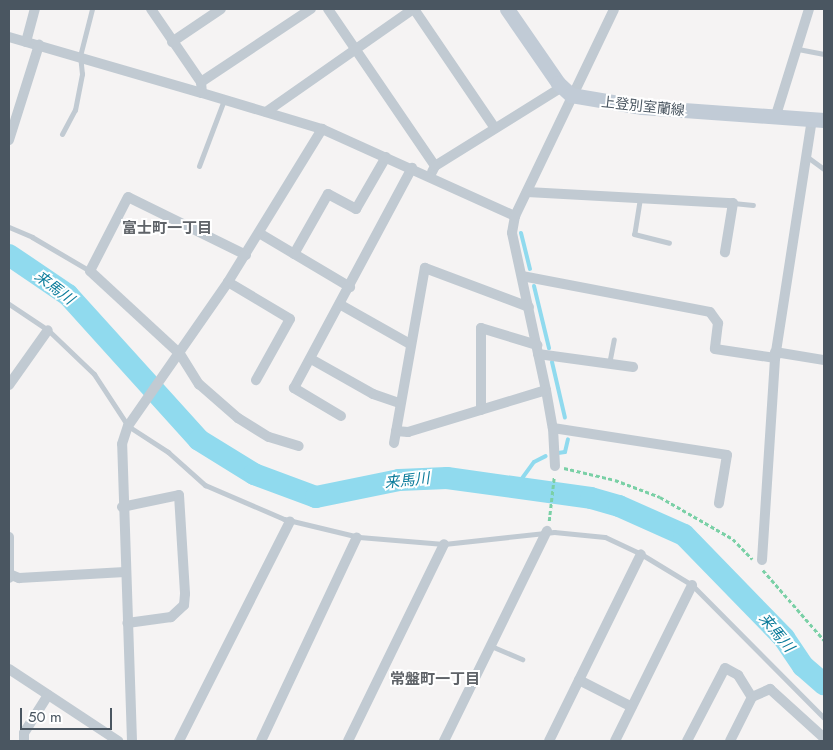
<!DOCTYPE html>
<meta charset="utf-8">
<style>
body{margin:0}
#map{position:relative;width:833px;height:750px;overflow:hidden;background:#f5f3f3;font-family:Jost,"Noto Sans JP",sans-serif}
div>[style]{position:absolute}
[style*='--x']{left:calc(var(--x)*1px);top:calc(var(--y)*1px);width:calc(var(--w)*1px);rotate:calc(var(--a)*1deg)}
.stream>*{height:4px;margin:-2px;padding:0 2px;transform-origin:2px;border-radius:2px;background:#90daee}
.river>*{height:22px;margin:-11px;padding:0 11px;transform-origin:11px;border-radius:11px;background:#90daee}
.path>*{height:2.5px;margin-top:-1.25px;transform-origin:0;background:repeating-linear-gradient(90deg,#7ad0a6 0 4px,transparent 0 6.5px)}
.lane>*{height:5px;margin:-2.5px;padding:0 2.5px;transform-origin:2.5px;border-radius:2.5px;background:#c1cad2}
.street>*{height:10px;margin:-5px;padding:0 5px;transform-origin:5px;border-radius:5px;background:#c1cad2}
.secondary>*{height:15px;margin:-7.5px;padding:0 7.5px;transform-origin:7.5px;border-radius:7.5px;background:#c1cbd6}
span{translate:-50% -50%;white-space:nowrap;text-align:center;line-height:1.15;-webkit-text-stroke:4px #fff;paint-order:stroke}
.street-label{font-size:14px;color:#4a5661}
.neighbourhood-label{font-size:15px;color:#5f6368;font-weight:700}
.water-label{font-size:15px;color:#0c7c9b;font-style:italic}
.frame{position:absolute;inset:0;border:10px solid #4a5661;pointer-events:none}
.scale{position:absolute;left:20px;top:708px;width:92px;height:22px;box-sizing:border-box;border:2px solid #4a5661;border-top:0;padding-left:6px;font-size:15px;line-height:18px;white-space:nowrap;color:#4a5661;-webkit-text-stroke:4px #fff;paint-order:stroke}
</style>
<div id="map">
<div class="stream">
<div style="--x:521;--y:233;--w:37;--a:76"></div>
<div style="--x:534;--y:286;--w:64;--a:76.4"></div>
<div style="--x:552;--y:362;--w:57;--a:76.9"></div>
<div style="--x:558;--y:453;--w:7;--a:-8"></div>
<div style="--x:565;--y:452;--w:13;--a:-77"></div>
<div style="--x:515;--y:488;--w:32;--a:-54"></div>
<div style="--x:534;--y:462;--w:13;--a:-27"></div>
</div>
<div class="river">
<div style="--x:9;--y:255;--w:71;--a:34.1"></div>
<div style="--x:68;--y:295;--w:195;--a:47.9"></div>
<div style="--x:199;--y:440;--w:65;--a:31.7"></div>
<div style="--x:254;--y:474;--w:66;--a:20.4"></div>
<div style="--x:316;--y:497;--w:85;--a:-11.6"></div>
<div style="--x:399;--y:480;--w:48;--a:-2.4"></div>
<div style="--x:447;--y:478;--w:145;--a:7.9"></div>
<div style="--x:591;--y:498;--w:29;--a:16"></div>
<div style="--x:619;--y:506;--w:71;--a:24"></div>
<div style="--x:684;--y:535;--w:144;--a:45.8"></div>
<div style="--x:784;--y:638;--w:34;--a:56"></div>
<div style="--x:803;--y:666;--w:28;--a:41"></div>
</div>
<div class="path">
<div style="--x:564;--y:468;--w:52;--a:13.2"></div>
<div style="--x:615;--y:480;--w:48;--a:20.7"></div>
<div style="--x:660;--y:497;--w:84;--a:29.9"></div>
<div style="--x:733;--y:539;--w:28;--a:46"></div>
<div style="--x:549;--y:521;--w:44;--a:-83.5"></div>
<div style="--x:763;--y:570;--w:93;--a:48.9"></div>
</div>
<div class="lane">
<div style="--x:798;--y:49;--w:25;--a:11"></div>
<div style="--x:62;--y:134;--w:27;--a:-62"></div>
<div style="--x:75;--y:110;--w:37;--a:-79"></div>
<div style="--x:82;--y:74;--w:18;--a:-96"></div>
<div style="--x:80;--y:56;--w:49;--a:-75.7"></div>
<div style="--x:806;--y:156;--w:22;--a:36"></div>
<div style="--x:199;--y:166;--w:71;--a:-69.3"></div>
<div style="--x:640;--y:198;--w:36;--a:99"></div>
<div style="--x:634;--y:234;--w:36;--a:14"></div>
<div style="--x:733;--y:203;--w:20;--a:6"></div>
<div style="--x:9;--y:227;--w:25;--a:23"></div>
<div style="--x:32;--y:237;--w:67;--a:30.4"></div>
<div style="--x:9;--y:304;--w:47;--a:33.7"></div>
<div style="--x:48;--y:330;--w:64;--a:43.7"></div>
<div style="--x:94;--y:374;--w:62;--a:56.8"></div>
<div style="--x:128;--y:426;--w:48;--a:33"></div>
<div style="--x:168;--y:452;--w:50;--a:41.7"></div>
<div style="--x:205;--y:485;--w:86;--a:23.3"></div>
<div style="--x:284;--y:519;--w:77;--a:13.5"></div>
<div style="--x:359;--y:537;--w:85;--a:4.7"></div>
<div style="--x:444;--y:544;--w:111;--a:-6.2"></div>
<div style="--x:554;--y:532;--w:51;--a:5.6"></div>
<div style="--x:605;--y:537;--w:40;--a:25"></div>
<div style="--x:641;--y:554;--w:60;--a:31.3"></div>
<div style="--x:692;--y:585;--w:187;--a:45.2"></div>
<div style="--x:609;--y:364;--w:25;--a:-79"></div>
<div style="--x:491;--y:646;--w:34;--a:23"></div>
</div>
<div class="street">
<div style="--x:151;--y:9;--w:88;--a:55.6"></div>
<div style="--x:201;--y:82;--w:11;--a:85"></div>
<div style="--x:202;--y:93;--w:125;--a:16.7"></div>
<div style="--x:328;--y:9;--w:190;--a:55.7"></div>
<div style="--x:414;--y:9;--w:144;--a:55.8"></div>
<div style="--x:9;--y:37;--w:201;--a:16.2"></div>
<div style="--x:26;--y:42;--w:34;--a:-75"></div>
<div style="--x:172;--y:42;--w:59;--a:-34"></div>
<div style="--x:201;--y:82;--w:132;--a:-33.6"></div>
<div style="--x:266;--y:112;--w:179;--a:-35"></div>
<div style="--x:776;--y:115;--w:111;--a:-72.7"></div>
<div style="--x:9;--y:140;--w:100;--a:-72.5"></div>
<div style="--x:432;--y:172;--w:7;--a:-63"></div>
<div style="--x:435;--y:166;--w:150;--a:-31.9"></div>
<div style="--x:527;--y:192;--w:206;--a:3.1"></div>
<div style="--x:733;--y:203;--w:50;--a:99.3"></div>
<div style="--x:515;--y:216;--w:17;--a:100"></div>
<div style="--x:512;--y:233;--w:161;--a:77.8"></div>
<div style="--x:546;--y:390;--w:39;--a:80"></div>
<div style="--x:553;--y:428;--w:38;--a:87"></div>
<div style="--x:259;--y:233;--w:106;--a:30.7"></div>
<div style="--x:294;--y:254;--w:69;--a:-60.5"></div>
<div style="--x:328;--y:194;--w:32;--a:28"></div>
<div style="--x:356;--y:209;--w:60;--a:-60"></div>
<div style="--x:246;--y:255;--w:131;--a:-153.8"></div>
<div style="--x:128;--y:197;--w:83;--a:117.2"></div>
<div style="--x:90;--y:271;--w:122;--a:42.7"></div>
<div style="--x:180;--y:354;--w:36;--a:58"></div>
<div style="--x:199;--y:384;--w:52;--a:41.1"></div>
<div style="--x:238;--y:418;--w:36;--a:32"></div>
<div style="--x:269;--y:437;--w:31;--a:17"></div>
<div style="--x:522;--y:276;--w:191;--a:10.8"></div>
<div style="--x:710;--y:312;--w:14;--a:54"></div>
<div style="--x:718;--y:323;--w:26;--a:97"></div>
<div style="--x:715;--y:349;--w:61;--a:8.5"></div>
<div style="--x:228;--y:282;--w:72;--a:30.8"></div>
<div style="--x:290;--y:319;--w:70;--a:119.1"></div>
<div style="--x:341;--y:305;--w:79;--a:29.5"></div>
<div style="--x:775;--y:352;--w:50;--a:9.3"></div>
<div style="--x:538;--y:354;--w:96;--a:7.8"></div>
<div style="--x:311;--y:359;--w:71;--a:29.4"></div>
<div style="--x:373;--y:394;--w:28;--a:19"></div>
<div style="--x:9;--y:385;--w:67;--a:-54.7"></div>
<div style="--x:481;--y:410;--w:82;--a:-90"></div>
<div style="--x:481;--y:328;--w:59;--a:16.9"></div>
<div style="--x:341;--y:416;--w:55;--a:-149.2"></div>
<div style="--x:294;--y:388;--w:250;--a:-61.8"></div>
<div style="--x:553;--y:428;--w:176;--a:8.8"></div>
<div style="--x:727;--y:455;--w:49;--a:99.5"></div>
<div style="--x:396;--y:431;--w:12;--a:5"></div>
<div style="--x:408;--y:432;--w:144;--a:-16.9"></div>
<div style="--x:394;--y:443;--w:178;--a:-80"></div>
<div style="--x:425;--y:268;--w:111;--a:20.6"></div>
<div style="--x:122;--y:507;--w:58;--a:-11.9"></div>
<div style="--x:179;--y:495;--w:99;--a:86.5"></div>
<div style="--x:185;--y:594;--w:11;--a:95"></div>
<div style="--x:184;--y:605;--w:18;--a:137"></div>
<div style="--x:171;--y:617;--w:44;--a:172.2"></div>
<div style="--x:9;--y:537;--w:41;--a:90"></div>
<div style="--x:762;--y:560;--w:202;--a:-86.3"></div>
<div style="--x:775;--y:358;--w:242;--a:-81.2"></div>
<div style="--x:9;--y:574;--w:11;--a:22"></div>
<div style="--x:19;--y:578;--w:106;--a:-3.2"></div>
<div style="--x:9;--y:669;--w:131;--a:33.4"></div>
<div style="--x:579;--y:680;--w:59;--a:27"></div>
<div style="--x:24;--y:741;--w:8;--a:-90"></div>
<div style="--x:24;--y:733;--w:45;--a:-57.7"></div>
<div style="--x:132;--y:741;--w:297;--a:-91.9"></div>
<div style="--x:122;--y:444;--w:19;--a:-72"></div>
<div style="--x:128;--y:426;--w:175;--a:-55.2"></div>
<div style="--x:228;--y:282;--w:180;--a:-58.4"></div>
<div style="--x:322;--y:129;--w:212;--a:24.3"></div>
<div style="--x:515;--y:216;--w:229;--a:-64.4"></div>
<div style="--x:179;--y:741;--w:246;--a:-63.2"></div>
<div style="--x:261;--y:741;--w:225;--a:-64.8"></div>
<div style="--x:348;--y:741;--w:219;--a:-64"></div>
<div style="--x:444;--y:741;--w:234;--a:-63.9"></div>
<div style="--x:549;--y:741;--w:208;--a:-63.8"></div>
<div style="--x:615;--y:741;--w:174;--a:-63.7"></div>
<div style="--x:687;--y:741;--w:82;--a:-62.5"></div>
<div style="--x:725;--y:668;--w:15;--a:28"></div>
<div style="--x:738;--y:675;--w:26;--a:58"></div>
<div style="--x:730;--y:741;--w:49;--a:-63.4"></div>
<div style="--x:752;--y:697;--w:20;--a:-24"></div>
<div style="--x:770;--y:689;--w:73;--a:42.2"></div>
</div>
<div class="secondary">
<div style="--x:507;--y:9;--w:90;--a:55.4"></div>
<div style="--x:558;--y:83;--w:18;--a:43"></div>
<div style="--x:571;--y:95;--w:72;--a:9.6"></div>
<div style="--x:642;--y:107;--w:182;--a:4.1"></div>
</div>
<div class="street-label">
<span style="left:643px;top:106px;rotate:6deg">上登別室蘭線</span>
</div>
<div class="neighbourhood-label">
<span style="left:167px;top:229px">富士町一丁目</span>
<span style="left:435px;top:680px">常盤町一丁目</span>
</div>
<div class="water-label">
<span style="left:54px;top:288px;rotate:37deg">来馬川</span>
<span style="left:407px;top:481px;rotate:-6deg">来馬川</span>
<span style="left:776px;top:633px;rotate:50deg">来馬川</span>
</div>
<div class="frame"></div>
<div class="scale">50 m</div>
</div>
